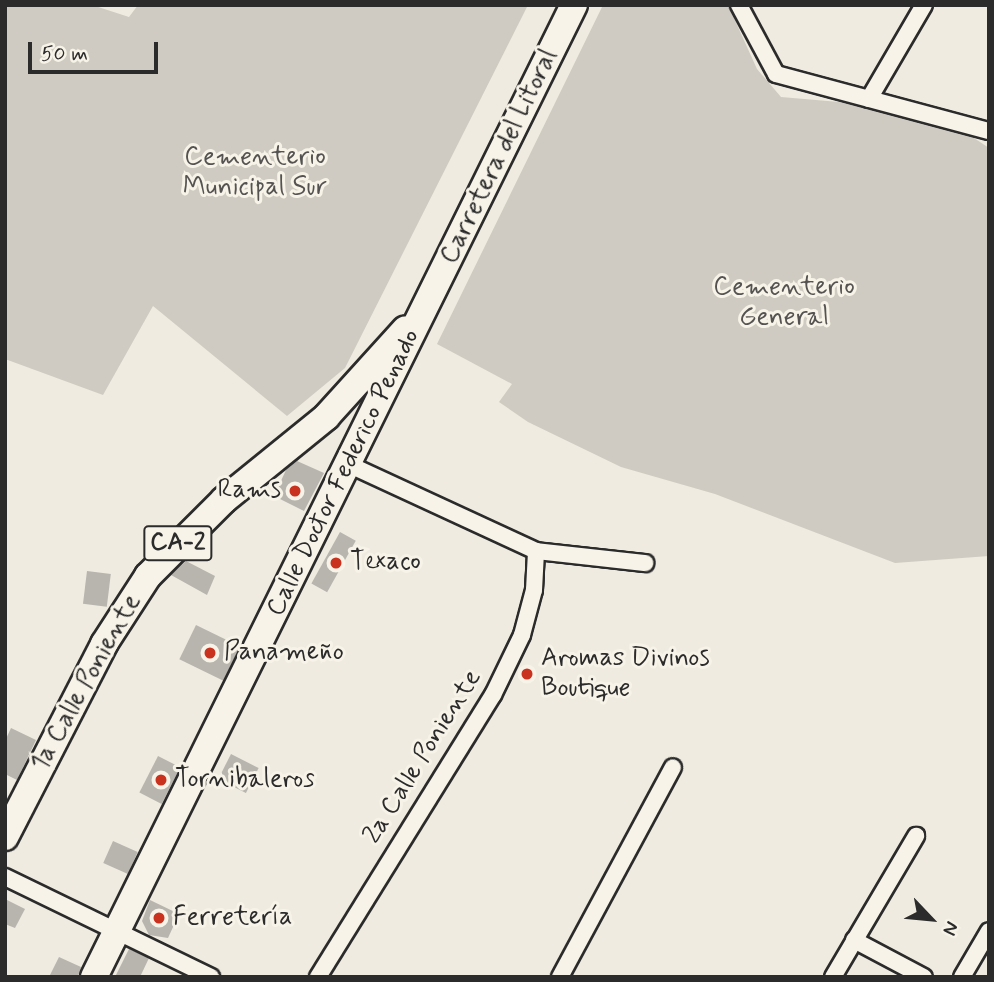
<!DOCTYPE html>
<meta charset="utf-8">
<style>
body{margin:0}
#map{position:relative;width:994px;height:982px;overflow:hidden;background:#efebe0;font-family:Mynerve,sans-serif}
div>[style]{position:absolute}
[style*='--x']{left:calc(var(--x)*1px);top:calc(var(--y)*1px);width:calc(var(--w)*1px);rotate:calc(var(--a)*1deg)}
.green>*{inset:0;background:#cfcbc2}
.building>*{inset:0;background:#b8b5ae;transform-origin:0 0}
.roads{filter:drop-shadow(2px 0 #2b2b2b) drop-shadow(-2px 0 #2b2b2b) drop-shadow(0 2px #2b2b2b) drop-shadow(0 -2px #2b2b2b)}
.minor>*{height:16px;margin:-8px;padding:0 8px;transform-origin:8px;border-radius:8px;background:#f7f3e8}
.primary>*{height:26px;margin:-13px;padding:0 13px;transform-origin:13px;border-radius:13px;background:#f7f3e8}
.dots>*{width:19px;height:19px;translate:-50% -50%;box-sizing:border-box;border:4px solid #f7f3e8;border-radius:50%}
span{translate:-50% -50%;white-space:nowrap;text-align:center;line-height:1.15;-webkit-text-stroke:6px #f7f3e8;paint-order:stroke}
.shield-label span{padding:2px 5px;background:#f7f3e8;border:2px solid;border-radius:5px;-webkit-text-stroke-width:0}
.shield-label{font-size:24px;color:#2b2b2b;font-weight:700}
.street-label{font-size:26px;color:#2b2b2b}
.park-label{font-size:26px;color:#545351}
.poi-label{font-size:26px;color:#2b2b2b}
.right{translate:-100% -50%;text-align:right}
.left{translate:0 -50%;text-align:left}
.frame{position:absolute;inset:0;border:7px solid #2b2b2b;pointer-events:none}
.north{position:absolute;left:896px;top:884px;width:70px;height:70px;-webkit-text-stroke:5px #f7f3e8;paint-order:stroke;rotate:116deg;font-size:19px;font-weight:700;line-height:28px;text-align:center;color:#2b2b2b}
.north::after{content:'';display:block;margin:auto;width:24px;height:32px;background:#2b2b2b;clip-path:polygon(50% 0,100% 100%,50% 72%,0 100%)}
.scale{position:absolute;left:28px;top:42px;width:130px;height:32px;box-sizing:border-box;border:4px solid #2b2b2b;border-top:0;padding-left:9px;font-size:21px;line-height:24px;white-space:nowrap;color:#2b2b2b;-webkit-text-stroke:5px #f7f3e8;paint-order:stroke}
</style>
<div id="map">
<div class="green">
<div style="clip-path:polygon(5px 5px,92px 5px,129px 17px,138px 5px,528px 5px,345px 368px,287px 416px,153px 306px,103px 395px,5px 359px)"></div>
<div style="clip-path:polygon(603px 5px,728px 5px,757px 69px,781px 97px,839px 102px,965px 132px,989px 148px,989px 556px,895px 563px,715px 494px,621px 467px,528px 422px,499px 402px,512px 384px,437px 344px)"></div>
</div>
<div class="building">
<div style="clip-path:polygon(297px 461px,324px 473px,304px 511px,274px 496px,286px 470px)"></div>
<div style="left:340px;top:532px;width:18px;height:59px;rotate:29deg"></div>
<div style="clip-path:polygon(186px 561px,215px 576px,207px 595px,171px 575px)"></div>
<div style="left:87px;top:571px;width:24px;height:33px;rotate:7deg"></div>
<div style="left:196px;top:625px;width:49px;height:38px;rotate:26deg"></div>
<div style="clip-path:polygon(11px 728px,36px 740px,17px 780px,5px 774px,5px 741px)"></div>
<div style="left:231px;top:754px;width:31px;height:28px;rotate:27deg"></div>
<div style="left:158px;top:756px;width:25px;height:41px;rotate:27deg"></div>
<div style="left:113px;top:841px;width:27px;height:24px;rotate:24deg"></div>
<div style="clip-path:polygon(5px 899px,25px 909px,15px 928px,5px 924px)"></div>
<div style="clip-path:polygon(150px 900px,179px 914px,168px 938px,149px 935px,142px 921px)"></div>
<div style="clip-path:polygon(129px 949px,149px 958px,140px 977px,115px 977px)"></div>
<div style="clip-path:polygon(59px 957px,81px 967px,78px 977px,49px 977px)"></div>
</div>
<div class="roads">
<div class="minor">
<div style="--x:739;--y:5;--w:78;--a:61.8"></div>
<div style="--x:776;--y:74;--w:220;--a:15"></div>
<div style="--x:869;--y:99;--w:109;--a:-59.7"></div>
<div style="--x:348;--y:464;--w:207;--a:24.8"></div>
<div style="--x:536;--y:551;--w:110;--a:6.3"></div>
<div style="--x:5;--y:877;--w:229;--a:25.9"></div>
<div style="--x:854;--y:940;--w:79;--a:27.9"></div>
<div style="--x:318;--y:977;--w:332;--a:-58.2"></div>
<div style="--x:493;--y:695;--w:67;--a:-64.2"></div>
<div style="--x:522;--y:635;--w:47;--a:-75.1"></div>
<div style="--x:534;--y:590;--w:39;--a:-87"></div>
<div style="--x:560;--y:977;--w:238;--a:-61.7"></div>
<div style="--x:833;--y:977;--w:164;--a:-59.5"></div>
<div style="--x:962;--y:977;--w:53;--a:-59.6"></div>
</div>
<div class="primary">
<div style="--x:5;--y:837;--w:217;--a:-62.8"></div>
<div style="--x:104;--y:644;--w:81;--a:-57.1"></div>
<div style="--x:148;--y:576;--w:107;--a:-45"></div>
<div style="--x:224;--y:500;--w:132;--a:-39.1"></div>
<div style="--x:326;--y:417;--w:118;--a:-47.8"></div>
<div style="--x:94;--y:977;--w:1084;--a:-63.72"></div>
</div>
</div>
<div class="dots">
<div style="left:295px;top:491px;background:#c8321e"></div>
<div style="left:336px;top:563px;background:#c8321e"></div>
<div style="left:210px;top:653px;background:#c8321e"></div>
<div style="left:527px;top:674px;background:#c8321e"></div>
<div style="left:161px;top:780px;background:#c8321e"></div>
<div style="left:159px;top:918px;background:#c8321e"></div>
</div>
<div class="shield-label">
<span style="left:178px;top:543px">CA-2</span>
</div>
<div class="street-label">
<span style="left:500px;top:157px;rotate:-64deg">Carretera del Litoral</span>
<span style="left:344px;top:473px;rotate:-64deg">Calle Doctor Federico Penado</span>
<span style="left:87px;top:683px;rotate:-61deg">1a Calle Poniente</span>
<span style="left:423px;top:757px;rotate:-58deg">2a Calle Poniente</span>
</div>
<div class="park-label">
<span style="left:255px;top:173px">Cementerio<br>Municipal Sur</span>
<span style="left:784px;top:303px">Cementerio<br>General</span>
</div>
<div class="poi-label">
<span class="right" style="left:281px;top:491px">Rams</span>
<span class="left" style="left:350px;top:563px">Texaco</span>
<span class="left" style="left:224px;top:653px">Panameño</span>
<span class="left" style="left:541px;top:674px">Aromas Divinos<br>Boutique</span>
<span class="left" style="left:175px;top:780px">Tornibaleros</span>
<span class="left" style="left:173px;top:918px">Ferretería</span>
</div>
<div class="frame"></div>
<div class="north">N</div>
<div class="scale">50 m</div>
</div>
